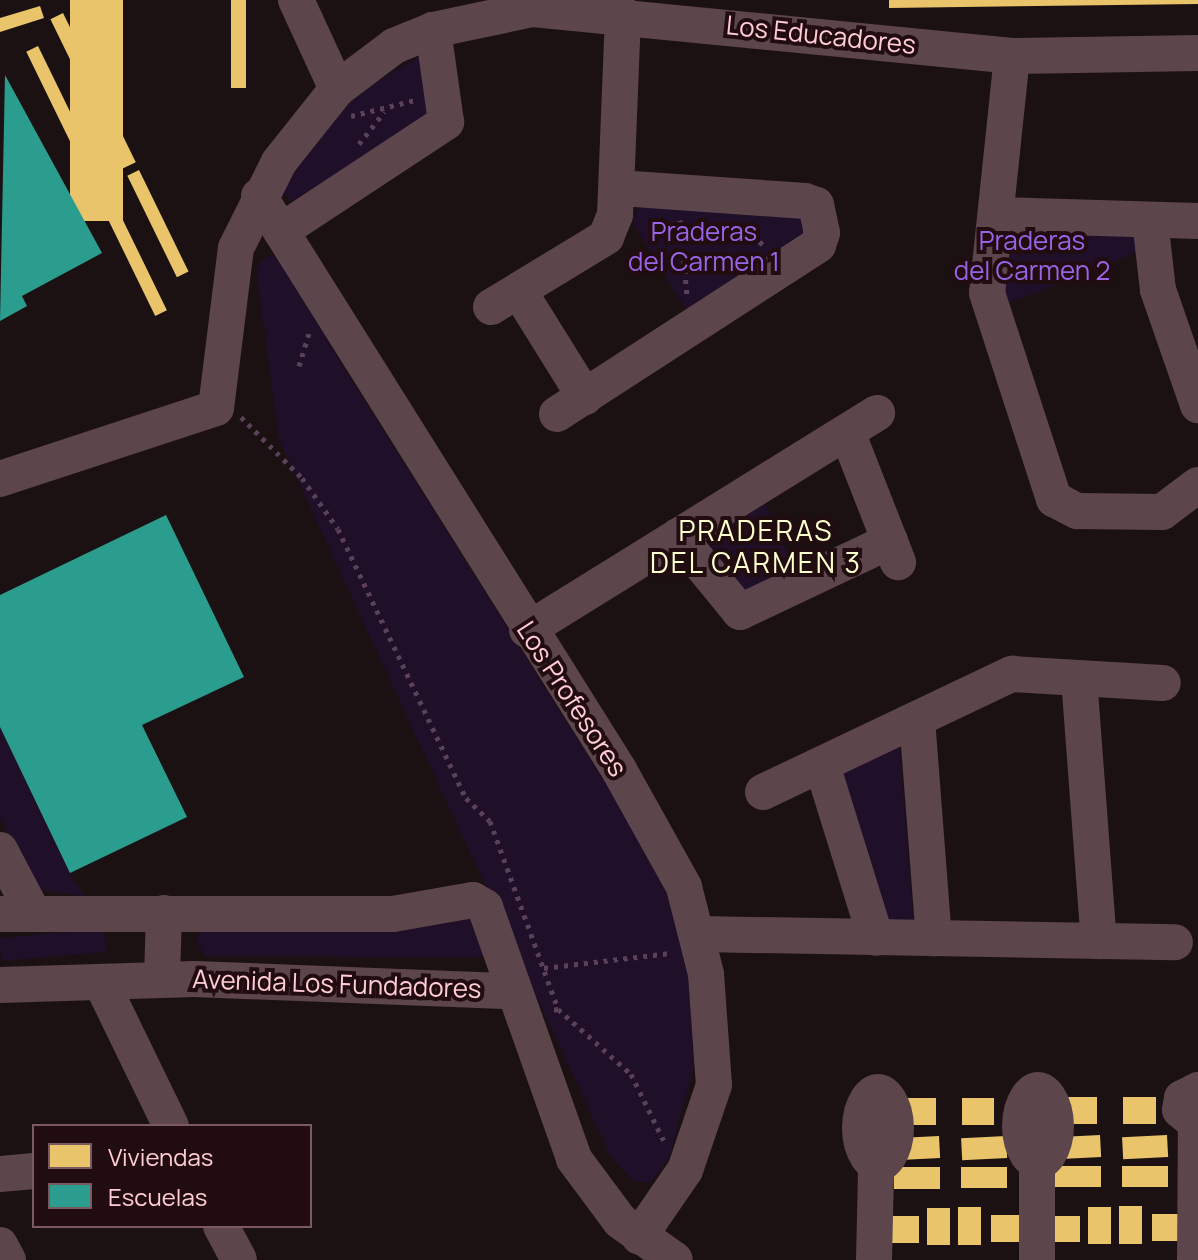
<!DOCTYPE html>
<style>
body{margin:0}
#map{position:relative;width:1198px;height:1260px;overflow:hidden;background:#1c1112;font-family:Manrope,sans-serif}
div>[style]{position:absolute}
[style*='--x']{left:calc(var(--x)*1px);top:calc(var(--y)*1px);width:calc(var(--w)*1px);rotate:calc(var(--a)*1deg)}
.green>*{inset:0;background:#1f0f28;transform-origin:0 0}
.homes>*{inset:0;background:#e9c46a;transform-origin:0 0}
.schools>*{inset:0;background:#2a9d8f}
.path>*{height:5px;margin-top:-2.5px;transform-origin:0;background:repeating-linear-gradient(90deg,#5b4157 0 4px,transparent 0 10px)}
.minor>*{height:36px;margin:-18px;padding:0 18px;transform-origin:18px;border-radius:18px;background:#5d454c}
.minor>.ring{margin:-18px;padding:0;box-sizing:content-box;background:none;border:36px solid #5d454c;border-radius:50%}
span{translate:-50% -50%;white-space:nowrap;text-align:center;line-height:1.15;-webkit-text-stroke:8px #210c0f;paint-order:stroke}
.street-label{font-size:26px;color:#ffccd7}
.park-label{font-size:26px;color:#9964e7}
.neighbourhood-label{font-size:28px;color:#feffce;letter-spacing:2px}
.legend{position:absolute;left:32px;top:1124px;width:280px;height:104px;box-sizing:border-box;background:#210c0f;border:2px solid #7a595f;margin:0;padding:10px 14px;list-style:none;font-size:24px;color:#ffccd7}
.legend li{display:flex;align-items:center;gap:16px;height:40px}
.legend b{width:40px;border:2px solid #7a595f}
</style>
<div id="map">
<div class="green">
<div style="clip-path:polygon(431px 50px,441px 110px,291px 202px,284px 192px,287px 165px,343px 101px)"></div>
<div style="clip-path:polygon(645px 195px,810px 211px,804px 238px,686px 309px,632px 222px)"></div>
<div style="clip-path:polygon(1001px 221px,1145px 225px,1147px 248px,995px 309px)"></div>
<div style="clip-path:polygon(283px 256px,334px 352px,629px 821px,671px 901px,694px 992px,695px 1064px,669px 1158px,651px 1182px,634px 1182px,611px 1157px,279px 440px,256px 268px,265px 257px)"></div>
<div style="clip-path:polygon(763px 499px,795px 570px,744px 595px,698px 540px)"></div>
<div style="clip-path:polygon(0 727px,70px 873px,84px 896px,35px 890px,0 819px)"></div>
<div style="clip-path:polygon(899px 737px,914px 928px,884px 927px,835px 766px)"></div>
<div style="clip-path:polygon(478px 902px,493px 951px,480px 957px,204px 956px,196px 938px,202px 928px)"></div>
<div style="left:104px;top:929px;width:23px;height:105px;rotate:85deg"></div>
</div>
<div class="homes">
<div style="left:70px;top:0;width:53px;height:221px"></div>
<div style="left:231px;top:0;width:15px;height:88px"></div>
<div style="clip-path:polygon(889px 0,1198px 0,1198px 4px,889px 8px)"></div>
<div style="clip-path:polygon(40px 6px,44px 18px,0 32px,0 18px)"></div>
<div style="left:63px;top:13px;width:166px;height:14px;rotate:64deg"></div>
<div style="left:38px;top:46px;width:294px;height:13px;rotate:64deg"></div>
<div style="left:139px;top:170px;width:113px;height:13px;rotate:64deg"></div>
<div style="left:1065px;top:1097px;width:32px;height:27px"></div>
<div style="left:1123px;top:1097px;width:33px;height:27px"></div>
<div style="left:904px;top:1098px;width:32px;height:27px"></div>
<div style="left:962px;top:1098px;width:32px;height:27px"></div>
<div style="left:1100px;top:1135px;width:22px;height:45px;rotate:87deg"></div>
<div style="left:1167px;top:1135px;width:22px;height:45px;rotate:87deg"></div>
<div style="left:939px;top:1136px;width:22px;height:45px;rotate:87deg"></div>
<div style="left:1006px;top:1136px;width:22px;height:45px;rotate:87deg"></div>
<div style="left:1101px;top:1166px;width:21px;height:46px;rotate:90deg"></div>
<div style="left:1168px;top:1166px;width:21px;height:46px;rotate:90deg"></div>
<div style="left:940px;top:1167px;width:22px;height:46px;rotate:90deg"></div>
<div style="left:1007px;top:1167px;width:21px;height:46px;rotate:90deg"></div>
<div style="left:1119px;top:1206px;width:23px;height:38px"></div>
<div style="left:958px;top:1207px;width:23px;height:38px"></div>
<div style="left:1088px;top:1207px;width:23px;height:37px"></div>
<div style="left:927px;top:1208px;width:23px;height:37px"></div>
<div style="left:1152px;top:1214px;width:32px;height:27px"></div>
<div style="left:991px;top:1215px;width:32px;height:27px"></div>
<div style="left:919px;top:1216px;width:27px;height:32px;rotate:90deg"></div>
<div style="left:1048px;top:1216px;width:32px;height:26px"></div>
</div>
<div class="schools">
<div style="clip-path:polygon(5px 75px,102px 253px,22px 296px,27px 306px,0 321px)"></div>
<div style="clip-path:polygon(166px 515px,244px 677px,142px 725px,187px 817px,70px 873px,0 727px,0 595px)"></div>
</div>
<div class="path">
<div style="--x:351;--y:116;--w:66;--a:-14"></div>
<div style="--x:359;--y:144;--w:41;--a:-52"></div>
<div style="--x:680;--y:220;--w:76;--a:84.7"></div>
<div style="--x:683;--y:225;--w:37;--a:19"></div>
<div style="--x:718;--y:237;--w:28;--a:-21"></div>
<div style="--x:745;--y:228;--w:25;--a:43"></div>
<div style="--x:299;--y:366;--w:34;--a:-73"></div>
<div style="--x:241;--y:417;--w:86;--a:45"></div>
<div style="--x:302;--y:478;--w:62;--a:54.8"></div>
<div style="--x:338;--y:529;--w:298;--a:64.6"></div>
<div style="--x:466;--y:798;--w:33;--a:44"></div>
<div style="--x:490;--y:821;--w:200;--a:70.1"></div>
<div style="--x:558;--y:1009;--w:6;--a:171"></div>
<div style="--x:544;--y:968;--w:127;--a:-6.8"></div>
<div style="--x:558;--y:1009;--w:98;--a:41.7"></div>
<div style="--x:631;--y:1074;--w:75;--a:63.8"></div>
</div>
<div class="minor">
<div style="--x:296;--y:0;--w:98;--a:65.3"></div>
<div style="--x:1012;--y:56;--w:238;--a:96"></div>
<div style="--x:987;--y:293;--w:217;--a:72"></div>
<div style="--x:1054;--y:499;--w:26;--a:28"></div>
<div style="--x:1077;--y:511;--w:85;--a:0.7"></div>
<div style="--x:1162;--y:512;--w:45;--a:-36.9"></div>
<div style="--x:259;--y:196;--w:678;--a:57.9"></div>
<div style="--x:619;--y:770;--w:134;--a:60.9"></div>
<div style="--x:684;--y:887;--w:90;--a:75.8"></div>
<div style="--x:706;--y:974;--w:111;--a:85.9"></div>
<div style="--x:714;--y:1085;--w:90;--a:108.8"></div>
<div style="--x:685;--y:1170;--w:81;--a:124.5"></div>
<div style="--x:996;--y:215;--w:202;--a:1.7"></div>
<div style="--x:1150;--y:220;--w:70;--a:83.5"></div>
<div style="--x:1158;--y:290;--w:122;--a:70.8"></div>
<div style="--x:281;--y:231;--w:198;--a:-33.4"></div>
<div style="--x:446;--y:122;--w:93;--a:-98"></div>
<div style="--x:519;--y:291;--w:125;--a:58.1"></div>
<div style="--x:491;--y:307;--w:135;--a:-31.3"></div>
<div style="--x:606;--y:237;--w:24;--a:-68"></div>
<div style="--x:615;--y:215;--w:201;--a:-87.7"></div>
<div style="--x:557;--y:414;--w:311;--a:-32.9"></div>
<div style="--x:818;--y:245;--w:13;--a:-72"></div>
<div style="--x:822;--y:233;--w:29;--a:-102"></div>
<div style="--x:816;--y:205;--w:12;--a:-160"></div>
<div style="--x:805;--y:201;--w:188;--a:-176"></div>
<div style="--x:847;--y:432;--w:140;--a:68.6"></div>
<div style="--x:0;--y:479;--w:227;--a:-18.2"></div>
<div style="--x:216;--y:408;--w:161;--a:-82.9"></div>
<div style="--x:236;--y:248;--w:96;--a:-63.4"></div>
<div style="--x:279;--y:162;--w:93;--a:-51.5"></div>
<div style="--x:337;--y:89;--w:71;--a:-37"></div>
<div style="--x:394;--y:46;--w:42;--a:-22.3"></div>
<div style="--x:433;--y:30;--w:102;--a:-11.9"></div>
<div style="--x:533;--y:9;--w:481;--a:5.6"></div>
<div style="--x:1012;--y:56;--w:186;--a:-0.9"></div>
<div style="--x:678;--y:536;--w:98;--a:50.8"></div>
<div style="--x:740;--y:612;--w:166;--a:-25.3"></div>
<div style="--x:527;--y:630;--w:412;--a:-31.8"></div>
<div style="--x:1079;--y:678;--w:264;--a:85.7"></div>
<div style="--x:917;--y:719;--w:220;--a:85.6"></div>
<div style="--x:822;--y:765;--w:181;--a:72.7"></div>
<div style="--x:763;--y:792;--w:276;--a:-25.4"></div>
<div style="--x:1012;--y:674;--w:151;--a:3.4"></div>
<div style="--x:0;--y:850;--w:69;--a:62.3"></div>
<div style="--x:0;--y:914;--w:393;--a:0"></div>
<div style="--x:393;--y:914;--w:81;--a:-9.9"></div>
<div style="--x:473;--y:900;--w:14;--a:30"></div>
<div style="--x:485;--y:907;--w:267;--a:70.5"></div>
<div style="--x:574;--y:1159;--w:77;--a:53.4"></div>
<div style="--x:620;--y:1221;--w:67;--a:35.3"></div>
<div style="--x:699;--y:934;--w:476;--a:1"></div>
<div style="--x:162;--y:979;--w:66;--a:-88.3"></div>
<div style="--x:101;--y:982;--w:160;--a:64.1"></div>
<div style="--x:0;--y:985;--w:194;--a:-1.8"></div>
<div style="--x:194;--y:979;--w:318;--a:2.2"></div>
<div style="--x:1198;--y:1090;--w:18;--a:153"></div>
<div style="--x:1182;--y:1098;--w:12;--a:99"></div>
<div style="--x:1180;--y:1110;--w:23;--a:40"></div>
<div class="ring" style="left:1020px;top:1090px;width:-2px;height:-2px"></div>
<div class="ring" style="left:860px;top:1092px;width:-2px;height:-2px"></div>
<div style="--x:1037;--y:1124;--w:136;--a:90"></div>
<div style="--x:0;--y:1174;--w:34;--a:-5"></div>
<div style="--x:221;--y:1226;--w:38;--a:62"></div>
<div style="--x:0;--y:1245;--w:17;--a:62"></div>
<div style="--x:874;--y:1260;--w:135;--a:-88.7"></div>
<div style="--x:1195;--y:1260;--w:134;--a:-89.6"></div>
</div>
<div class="street-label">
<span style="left:821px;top:35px;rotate:6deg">Los Educadores</span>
<span style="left:572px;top:699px;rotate:57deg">Los Profesores</span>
<span style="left:337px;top:984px;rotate:2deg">Avenida Los Fundadores</span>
</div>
<div class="park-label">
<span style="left:704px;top:247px">Praderas<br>del Carmen 1</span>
<span style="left:1032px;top:256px">Praderas<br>del Carmen 2</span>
</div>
<div class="neighbourhood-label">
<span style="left:756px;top:546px">PRADERAS<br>DEL CARMEN 3</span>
</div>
<ul class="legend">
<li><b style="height:22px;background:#e9c46a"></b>Viviendas</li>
<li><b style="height:22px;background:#2a9d8f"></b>Escuelas</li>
</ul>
</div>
